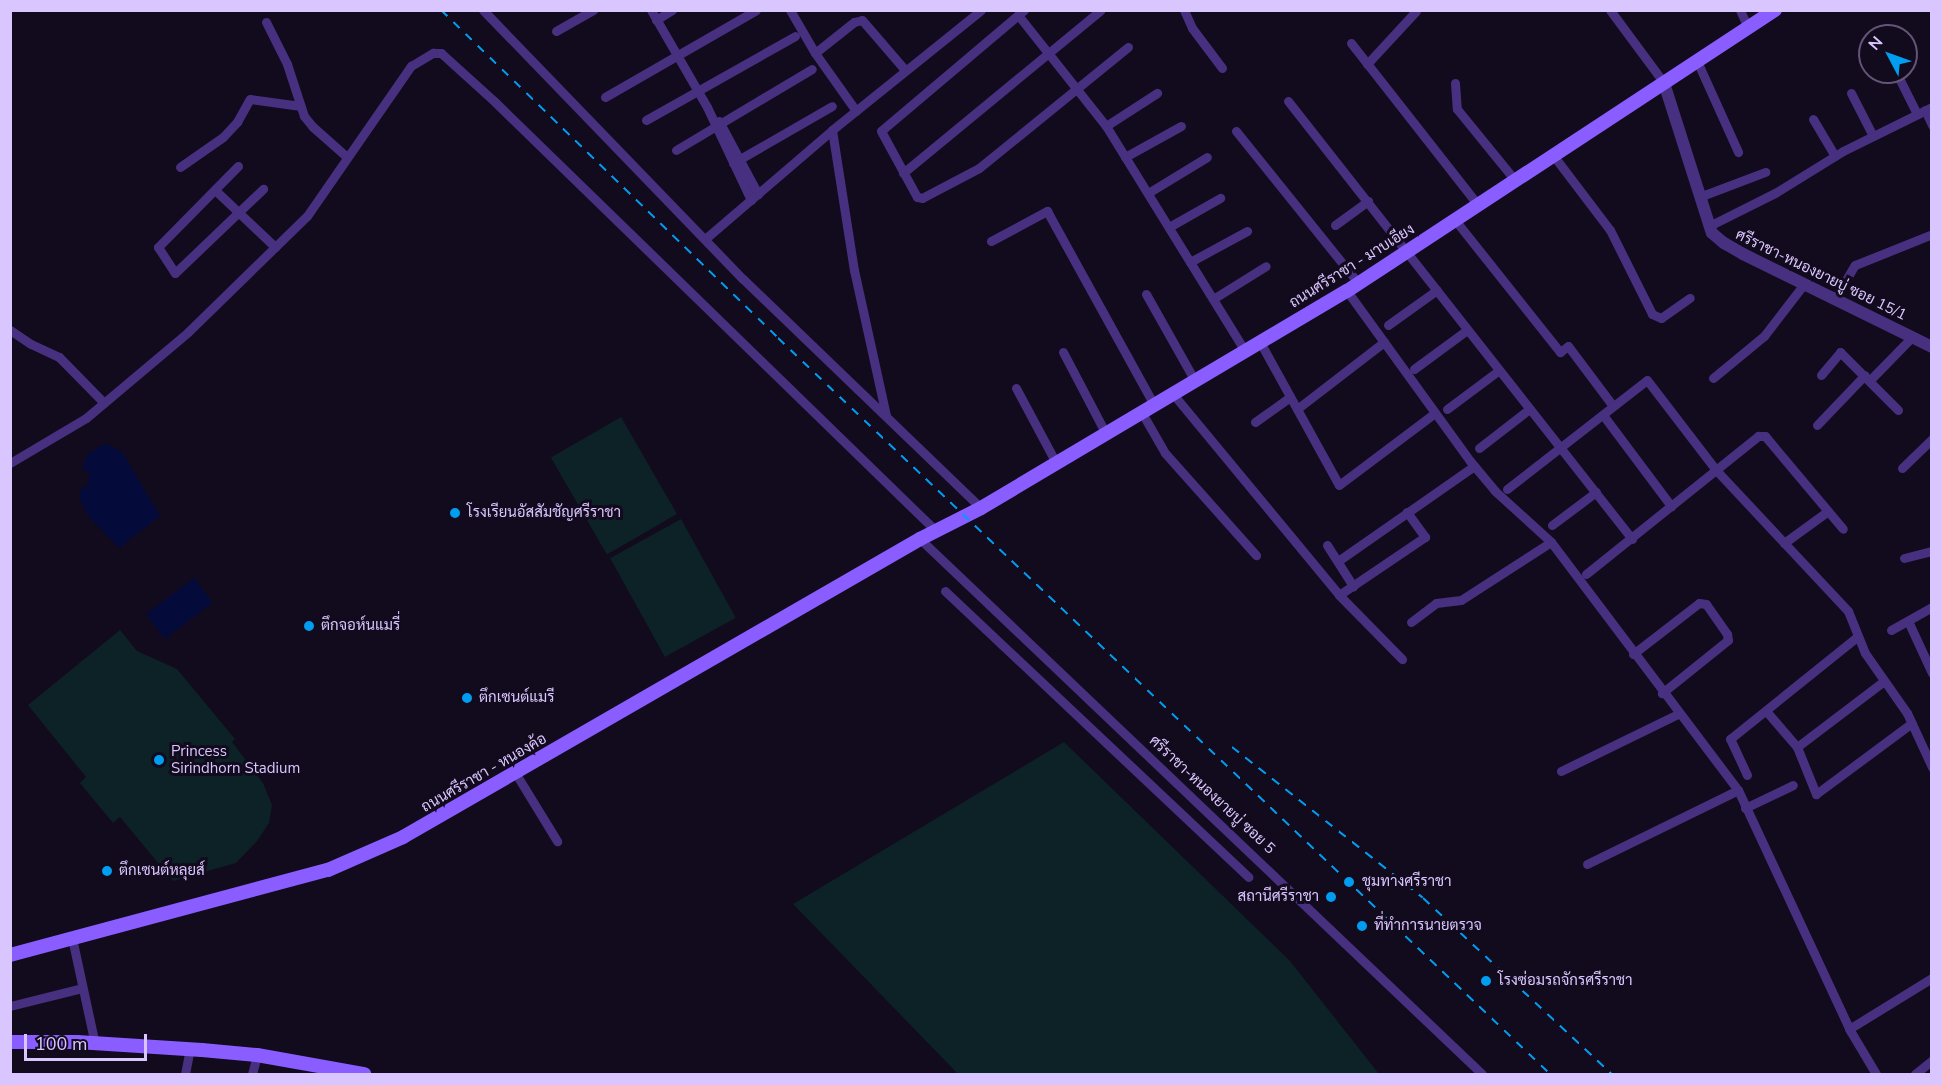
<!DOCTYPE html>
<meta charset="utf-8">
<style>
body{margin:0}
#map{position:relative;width:1942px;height:1085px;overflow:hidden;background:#120a1d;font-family:"Nunito Sans",Sarabun,sans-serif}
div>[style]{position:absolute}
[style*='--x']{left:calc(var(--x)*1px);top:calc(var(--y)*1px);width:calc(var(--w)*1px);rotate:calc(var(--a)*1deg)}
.green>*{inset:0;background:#0c2227;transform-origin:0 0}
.water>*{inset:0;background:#040b3b;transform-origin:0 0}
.minor>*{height:9px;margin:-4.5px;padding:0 4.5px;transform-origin:4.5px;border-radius:4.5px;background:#473080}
.tertiary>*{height:12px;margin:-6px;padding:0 6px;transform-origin:6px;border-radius:6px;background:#473080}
.secondary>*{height:14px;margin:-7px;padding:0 7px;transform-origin:7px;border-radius:7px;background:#895dff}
.rail>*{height:2px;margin-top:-1px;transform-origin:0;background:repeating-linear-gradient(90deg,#009df1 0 9px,transparent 0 17px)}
.dots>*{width:16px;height:16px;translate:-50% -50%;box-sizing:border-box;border:3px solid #120a1d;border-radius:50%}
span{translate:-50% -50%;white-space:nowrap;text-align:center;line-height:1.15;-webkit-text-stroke:6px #120a1d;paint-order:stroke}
.street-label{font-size:15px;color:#dac6ff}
.poi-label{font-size:15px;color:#dac6ff}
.left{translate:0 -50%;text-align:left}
.right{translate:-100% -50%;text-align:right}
.frame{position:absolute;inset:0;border:12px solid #dac6ff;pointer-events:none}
.north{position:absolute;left:1858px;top:24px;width:60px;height:60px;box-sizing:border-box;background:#120a1d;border:2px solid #625577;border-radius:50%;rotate:311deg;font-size:16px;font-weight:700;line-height:24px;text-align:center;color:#dac6ff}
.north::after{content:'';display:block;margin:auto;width:21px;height:27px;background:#009df1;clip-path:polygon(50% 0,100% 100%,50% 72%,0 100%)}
.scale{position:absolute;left:24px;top:1034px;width:123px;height:27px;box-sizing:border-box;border:3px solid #dac6ff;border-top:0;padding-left:8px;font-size:18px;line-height:21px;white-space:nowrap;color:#dac6ff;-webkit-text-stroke:4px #120a1d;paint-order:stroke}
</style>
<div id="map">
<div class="green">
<div style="left:621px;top:417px;width:112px;height:81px;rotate:60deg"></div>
<div style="left:681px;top:519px;width:113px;height:81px;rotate:61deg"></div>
<div style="clip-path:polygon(120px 630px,137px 651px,177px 669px,235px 739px,232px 742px,263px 783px,272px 805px,269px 823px,257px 841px,236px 863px,173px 881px,120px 817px,113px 823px,80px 783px,86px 777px,28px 705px)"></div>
<div style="clip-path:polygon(1064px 742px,1290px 961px,1379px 1074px,958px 1074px,793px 904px)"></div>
</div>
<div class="water">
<div style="clip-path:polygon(107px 444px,123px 453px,160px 516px,119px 548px,89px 517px,80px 500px,81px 487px,87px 488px,90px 472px,82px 470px,87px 455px,100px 446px)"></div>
<div style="left:194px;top:578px;width:31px;height:60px;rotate:53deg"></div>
</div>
<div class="minor">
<div style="--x:483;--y:10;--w:374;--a:46"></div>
<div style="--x:743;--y:279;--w:330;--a:43.9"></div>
<div style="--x:651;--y:10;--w:112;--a:60"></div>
<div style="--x:707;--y:107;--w:103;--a:64.7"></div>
<div style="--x:790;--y:10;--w:50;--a:59.8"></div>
<div style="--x:815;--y:53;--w:71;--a:54.7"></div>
<div style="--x:1024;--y:10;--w:187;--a:139.8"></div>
<div style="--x:881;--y:131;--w:75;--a:61.4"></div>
<div style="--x:917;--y:197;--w:5;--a:11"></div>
<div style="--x:922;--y:198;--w:64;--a:-27.8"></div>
<div style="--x:979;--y:168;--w:192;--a:-39.1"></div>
<div style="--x:1184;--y:10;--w:20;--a:66"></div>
<div style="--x:1192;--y:28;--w:50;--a:53.1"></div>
<div style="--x:1610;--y:10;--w:91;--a:53.5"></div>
<div style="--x:1740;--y:10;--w:20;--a:66"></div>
<div style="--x:1018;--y:15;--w:142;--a:51.6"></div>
<div style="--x:1106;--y:126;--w:264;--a:58.3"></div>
<div style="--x:656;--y:20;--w:19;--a:-32"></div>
<div style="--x:266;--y:22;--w:47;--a:63.4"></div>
<div style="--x:287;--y:64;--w:55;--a:71.9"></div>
<div style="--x:304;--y:116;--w:14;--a:51"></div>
<div style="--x:313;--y:127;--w:45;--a:41.4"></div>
<div style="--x:556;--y:31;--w:43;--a:-29.6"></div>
<div style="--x:1351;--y:43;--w:206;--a:51.9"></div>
<div style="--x:815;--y:53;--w:50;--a:-38.5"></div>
<div style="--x:854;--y:22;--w:8;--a:-14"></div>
<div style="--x:862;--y:20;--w:66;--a:49.3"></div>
<div style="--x:1697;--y:61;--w:100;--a:65.7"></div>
<div style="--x:1367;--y:64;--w:72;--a:-47.2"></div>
<div style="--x:1896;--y:72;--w:47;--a:63.4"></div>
<div style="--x:1455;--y:83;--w:26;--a:86"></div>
<div style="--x:1457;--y:109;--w:92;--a:50.8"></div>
<div style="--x:1851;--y:93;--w:48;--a:62.9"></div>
<div style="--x:605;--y:97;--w:174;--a:-29.9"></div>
<div style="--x:1288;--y:101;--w:557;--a:51.85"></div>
<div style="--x:1925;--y:110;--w:17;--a:65"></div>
<div style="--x:1813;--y:119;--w:43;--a:59.3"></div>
<div style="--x:646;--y:120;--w:171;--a:-29.4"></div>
<div style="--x:719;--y:121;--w:83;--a:61.9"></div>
<div style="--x:1106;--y:126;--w:61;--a:-32.9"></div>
<div style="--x:832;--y:130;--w:142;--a:81.1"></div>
<div style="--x:854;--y:270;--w:149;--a:77.6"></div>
<div style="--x:1236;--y:131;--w:195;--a:51.2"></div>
<div style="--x:676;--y:150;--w:158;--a:-30.8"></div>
<div style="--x:1553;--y:155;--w:94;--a:52.8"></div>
<div style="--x:1610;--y:230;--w:94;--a:63.4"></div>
<div style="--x:1652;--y:314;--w:10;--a:24"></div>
<div style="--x:1661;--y:318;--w:35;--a:-35"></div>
<div style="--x:1125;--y:157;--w:64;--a:-29"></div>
<div style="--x:733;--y:163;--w:114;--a:-29.9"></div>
<div style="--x:238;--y:166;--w:114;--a:134.6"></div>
<div style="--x:158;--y:247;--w:31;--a:57"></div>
<div style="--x:175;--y:273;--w:122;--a:-43.7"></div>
<div style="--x:180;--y:167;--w:52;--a:-34.9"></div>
<div style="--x:223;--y:137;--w:21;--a:-47"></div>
<div style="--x:237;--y:122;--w:26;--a:-61"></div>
<div style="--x:250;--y:99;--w:51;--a:7.8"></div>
<div style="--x:903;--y:173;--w:256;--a:-39.5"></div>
<div style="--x:215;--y:190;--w:83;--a:43.5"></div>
<div style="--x:1148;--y:193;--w:69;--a:-31.4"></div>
<div style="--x:1699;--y:197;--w:71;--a:-20.7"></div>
<div style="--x:1455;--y:220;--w:169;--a:51.5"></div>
<div style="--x:1560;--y:352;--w:10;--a:-37"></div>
<div style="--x:1568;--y:346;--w:75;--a:53.1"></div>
<div style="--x:1335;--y:225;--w:41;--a:-36"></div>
<div style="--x:1709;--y:226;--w:74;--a:-26.6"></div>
<div style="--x:1775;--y:193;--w:80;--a:-31.7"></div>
<div style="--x:1843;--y:151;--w:99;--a:-26.3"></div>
<div style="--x:1169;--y:227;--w:59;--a:-29.6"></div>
<div style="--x:705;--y:239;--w:167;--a:-40.6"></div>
<div style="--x:832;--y:130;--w:191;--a:-38.8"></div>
<div style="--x:991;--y:241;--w:64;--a:-28.2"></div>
<div style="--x:1047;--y:211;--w:222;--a:61.1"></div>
<div style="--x:1190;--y:262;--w:65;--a:-28.5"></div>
<div style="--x:1347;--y:291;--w:210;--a:54.1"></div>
<div style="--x:1470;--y:461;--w:39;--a:50"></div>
<div style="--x:1495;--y:491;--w:76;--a:42.3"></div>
<div style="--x:1551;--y:542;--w:311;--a:53"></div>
<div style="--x:1738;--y:790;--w:267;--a:65"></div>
<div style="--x:1851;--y:1032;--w:49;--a:59.2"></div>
<div style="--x:1146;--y:294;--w:100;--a:60.6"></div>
<div style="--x:1213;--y:299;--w:62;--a:-31.9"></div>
<div style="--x:1835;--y:299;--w:39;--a:-60"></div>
<div style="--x:1855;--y:265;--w:81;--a:-21.8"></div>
<div style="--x:1388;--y:325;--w:60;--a:-35.5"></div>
<div style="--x:10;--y:330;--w:25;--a:34"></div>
<div style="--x:31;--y:344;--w:31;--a:25"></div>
<div style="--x:59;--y:357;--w:64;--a:45.6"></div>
<div style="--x:1260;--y:342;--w:163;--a:61.1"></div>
<div style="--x:1339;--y:485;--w:120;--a:-36.9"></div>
<div style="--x:1063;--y:352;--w:93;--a:62.3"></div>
<div style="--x:1414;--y:369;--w:66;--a:-36.3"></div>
<div style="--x:1821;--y:375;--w:30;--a:-50"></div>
<div style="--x:1840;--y:352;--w:82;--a:45"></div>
<div style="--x:1713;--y:378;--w:66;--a:-39.5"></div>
<div style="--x:1764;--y:336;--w:66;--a:-52.4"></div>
<div style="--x:1870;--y:380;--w:60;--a:-45.7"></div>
<div style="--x:1016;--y:388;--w:85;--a:61.9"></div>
<div style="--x:1173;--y:394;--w:261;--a:50.4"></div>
<div style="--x:1339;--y:595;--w:90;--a:45.5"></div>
<div style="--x:1297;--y:409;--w:110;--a:-37.6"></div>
<div style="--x:1447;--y:409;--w:64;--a:-36.7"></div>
<div style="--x:1142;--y:413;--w:46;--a:60.1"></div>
<div style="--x:1165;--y:453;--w:137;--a:48.3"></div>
<div style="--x:1603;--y:415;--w:114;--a:53.2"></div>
<div style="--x:1255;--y:422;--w:43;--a:-35.5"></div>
<div style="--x:1817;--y:425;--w:69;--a:-46.2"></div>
<div style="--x:1479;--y:448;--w:62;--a:-37.8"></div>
<div style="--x:10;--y:463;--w:88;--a:-30.6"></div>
<div style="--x:86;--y:418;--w:133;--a:-40.1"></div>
<div style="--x:188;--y:332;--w:166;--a:-44.3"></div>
<div style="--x:307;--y:216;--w:183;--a:-55.3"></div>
<div style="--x:411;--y:66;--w:26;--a:-31"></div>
<div style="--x:433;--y:53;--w:8;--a:0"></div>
<div style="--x:441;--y:53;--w:73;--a:42.2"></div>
<div style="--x:495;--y:102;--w:615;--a:44.21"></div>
<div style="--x:1902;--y:468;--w:42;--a:-44"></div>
<div style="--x:1507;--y:489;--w:177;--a:-37.9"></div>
<div style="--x:1647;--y:380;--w:113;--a:52.5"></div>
<div style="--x:1716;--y:470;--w:193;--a:46.9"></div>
<div style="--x:1848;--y:611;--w:45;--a:68"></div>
<div style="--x:1865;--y:653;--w:73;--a:55"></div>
<div style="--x:1907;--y:713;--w:60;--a:65.2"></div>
<div style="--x:1552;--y:525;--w:55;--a:-36.9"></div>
<div style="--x:920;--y:539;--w:776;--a:43.59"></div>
<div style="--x:1784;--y:543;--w:54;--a:-36"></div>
<div style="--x:1327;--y:545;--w:49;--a:57.6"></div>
<div style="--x:1904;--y:558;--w:29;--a:-14"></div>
<div style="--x:1338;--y:561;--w:166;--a:-34.9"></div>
<div style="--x:1586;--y:574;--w:221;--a:-38.7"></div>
<div style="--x:1758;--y:436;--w:7;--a:0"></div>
<div style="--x:1765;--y:436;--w:121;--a:50"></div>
<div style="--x:945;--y:591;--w:417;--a:43.3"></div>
<div style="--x:1339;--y:595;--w:104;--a:-34"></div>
<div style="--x:1425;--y:537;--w:31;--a:-126"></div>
<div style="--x:1908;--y:621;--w:57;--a:65.2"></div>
<div style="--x:1411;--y:622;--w:31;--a:-37"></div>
<div style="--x:1436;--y:603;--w:25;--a:-7"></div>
<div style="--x:1461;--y:600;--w:107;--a:-32.8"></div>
<div style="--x:1891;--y:630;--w:47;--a:-29.3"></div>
<div style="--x:1633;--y:654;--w:83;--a:-37.7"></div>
<div style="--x:1699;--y:603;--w:7;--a:8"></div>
<div style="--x:1706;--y:604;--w:37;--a:55"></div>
<div style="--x:1727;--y:634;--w:6;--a:81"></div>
<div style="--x:1728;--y:640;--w:85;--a:141.2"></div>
<div style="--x:1767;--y:712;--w:46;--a:49.4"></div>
<div style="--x:1797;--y:747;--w:51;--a:68"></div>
<div style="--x:1816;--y:794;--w:119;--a:-36.5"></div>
<div style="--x:1797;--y:747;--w:109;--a:-37.2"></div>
<div style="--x:1561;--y:771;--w:130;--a:-26"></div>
<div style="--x:516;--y:774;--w:79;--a:58.5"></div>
<div style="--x:1747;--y:775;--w:40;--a:-115"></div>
<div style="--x:1730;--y:739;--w:164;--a:-38.8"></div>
<div style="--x:1745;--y:808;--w:53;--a:-25.6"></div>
<div style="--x:1587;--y:864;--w:168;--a:-26.1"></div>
<div style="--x:72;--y:938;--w:108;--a:77.8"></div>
<div style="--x:10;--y:1006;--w:74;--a:-14"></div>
<div style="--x:1849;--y:1029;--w:97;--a:-31.6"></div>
<div style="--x:185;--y:1074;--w:25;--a:-79"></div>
<div style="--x:252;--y:1074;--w:20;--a:-75"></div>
<div style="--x:1915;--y:1074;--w:22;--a:-39"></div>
</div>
<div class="tertiary">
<div style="--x:1664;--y:83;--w:157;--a:72.3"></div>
<div style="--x:1712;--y:233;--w:16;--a:40"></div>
<div style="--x:1724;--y:243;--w:22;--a:30"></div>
<div style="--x:1743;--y:254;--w:211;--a:26.2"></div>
</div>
<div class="secondary">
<div style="--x:10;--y:955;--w:329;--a:-15"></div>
<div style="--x:328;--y:870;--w:82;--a:-23.7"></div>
<div style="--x:403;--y:837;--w:597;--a:-29.96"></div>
<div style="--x:920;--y:539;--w:68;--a:-26.9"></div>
<div style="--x:981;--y:508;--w:425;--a:-30.7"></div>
<div style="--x:1347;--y:291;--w:512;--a:-33.29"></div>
<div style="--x:10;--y:1042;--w:67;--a:0"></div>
<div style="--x:77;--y:1042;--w:125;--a:3.7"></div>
<div style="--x:202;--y:1050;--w:55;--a:5.2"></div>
<div style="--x:257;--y:1055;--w:109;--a:10.1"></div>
</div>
<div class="rail">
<div style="--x:441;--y:10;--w:470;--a:44.2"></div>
<div style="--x:778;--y:338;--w:1067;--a:43.63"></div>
<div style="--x:1232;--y:747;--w:243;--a:38.3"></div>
<div style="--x:1423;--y:898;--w:258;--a:43"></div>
</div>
<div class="dots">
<div style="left:455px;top:513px;background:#009df1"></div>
<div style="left:309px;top:626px;background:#009df1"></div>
<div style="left:467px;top:698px;background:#009df1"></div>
<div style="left:159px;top:760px;background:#009df1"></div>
<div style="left:107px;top:871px;background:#009df1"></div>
<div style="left:1349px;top:882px;background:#009df1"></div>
<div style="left:1331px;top:897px;background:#009df1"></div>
<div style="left:1362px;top:926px;background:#009df1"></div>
<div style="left:1486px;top:981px;background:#009df1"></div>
</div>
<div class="street-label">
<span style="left:1352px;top:266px;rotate:-32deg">ถนนศรีราชา - มาบเอียง</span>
<span style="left:1821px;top:275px;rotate:26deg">ศรีราชา-หนองยายบู่ ซอย 15/1</span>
<span style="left:484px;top:773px;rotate:-30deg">ถนนศรีราชา - หนองค้อ</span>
<span style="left:1212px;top:795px;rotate:43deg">ศรีราชา-หนองยายบู่ ซอย 5</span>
</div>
<div class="poi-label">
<span class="left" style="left:467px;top:513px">โรงเรียนอัสสัมชัญศรีราชา</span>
<span class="left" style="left:321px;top:626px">ตึกจอห์นแมรี่</span>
<span class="left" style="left:479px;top:698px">ตึกเซนต์แมรี</span>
<span class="left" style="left:171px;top:760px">Princess<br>Sirindhorn Stadium</span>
<span class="left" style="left:119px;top:871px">ตึกเซนต์หลุยส์</span>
<span class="left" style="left:1362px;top:882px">ชุมทางศรีราชา</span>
<span class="right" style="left:1319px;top:897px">สถานีศรีราชา</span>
<span class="left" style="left:1374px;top:926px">ที่ทำการนายตรวจ</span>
<span class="left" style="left:1498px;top:981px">โรงซ่อมรถจักรศรีราชา</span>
</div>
<div class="frame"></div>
<div class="north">N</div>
<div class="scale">100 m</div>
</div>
